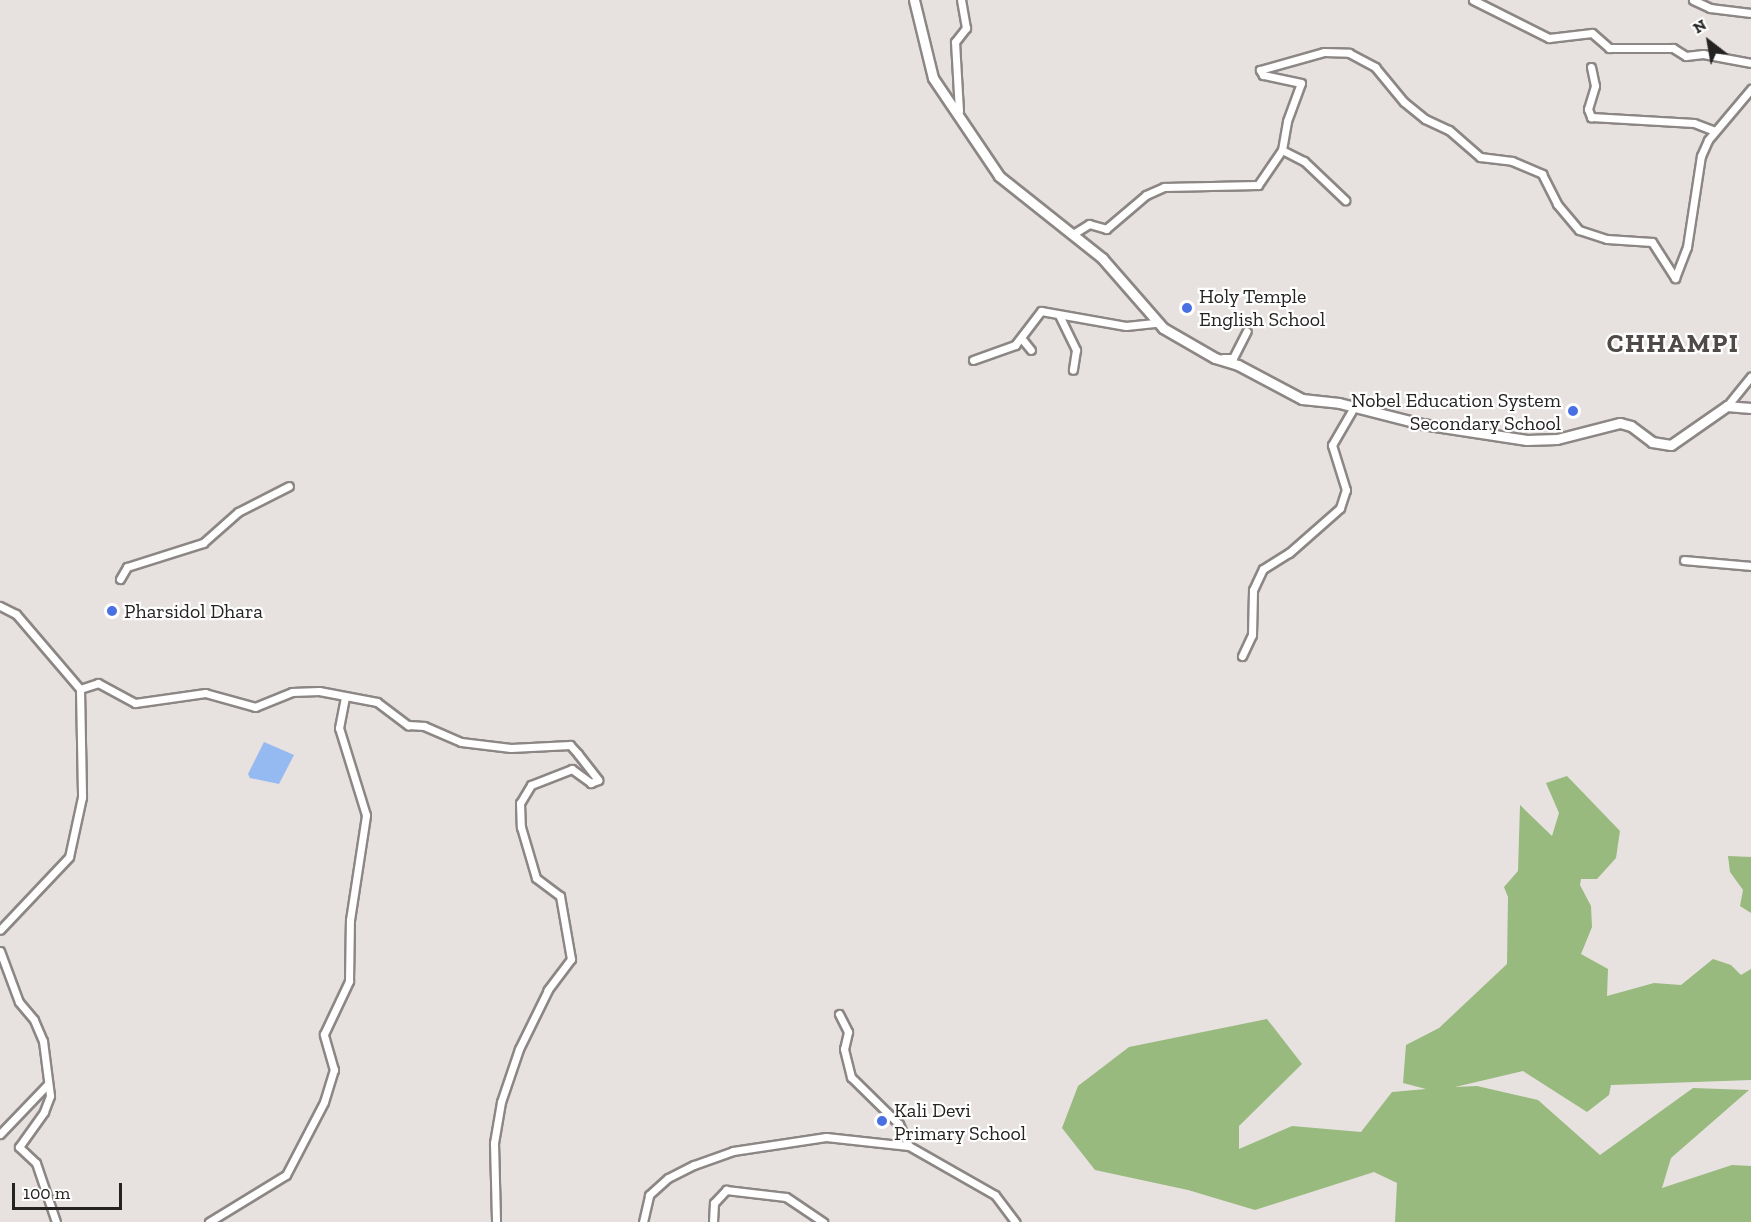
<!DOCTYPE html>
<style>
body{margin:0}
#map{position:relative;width:1751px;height:1222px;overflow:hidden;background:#e7e1df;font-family:"Zilla Slab",serif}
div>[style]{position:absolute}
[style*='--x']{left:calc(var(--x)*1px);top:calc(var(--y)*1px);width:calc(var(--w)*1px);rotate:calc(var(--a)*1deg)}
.forest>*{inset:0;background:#98ba7e}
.water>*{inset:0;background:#95b9f1}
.roads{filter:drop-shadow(2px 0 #8c8785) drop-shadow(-2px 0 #8c8785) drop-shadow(0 2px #8c8785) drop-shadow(0 -2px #8c8785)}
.minor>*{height:7px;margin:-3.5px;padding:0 3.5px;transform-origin:3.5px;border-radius:3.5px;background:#fff}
.major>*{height:9px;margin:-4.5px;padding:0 4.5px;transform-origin:4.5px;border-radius:4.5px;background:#fff}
.dots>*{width:16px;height:16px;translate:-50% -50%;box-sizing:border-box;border:3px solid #fff;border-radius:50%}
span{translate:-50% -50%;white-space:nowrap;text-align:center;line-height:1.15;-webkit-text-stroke:4.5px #fff;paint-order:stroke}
.poi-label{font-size:20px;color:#252322}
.left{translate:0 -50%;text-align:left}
.right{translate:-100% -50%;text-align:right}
.district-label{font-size:26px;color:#4f4a48;font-weight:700;letter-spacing:1.5px}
.north{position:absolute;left:1679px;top:12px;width:60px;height:60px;-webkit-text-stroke:4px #fff;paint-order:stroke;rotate:329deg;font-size:16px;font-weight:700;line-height:24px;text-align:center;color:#252322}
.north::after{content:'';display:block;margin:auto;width:21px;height:27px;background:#252322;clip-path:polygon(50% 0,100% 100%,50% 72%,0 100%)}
.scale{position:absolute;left:12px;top:1183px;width:110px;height:27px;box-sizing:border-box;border:3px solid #252322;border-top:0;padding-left:8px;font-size:18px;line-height:21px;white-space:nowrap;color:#252322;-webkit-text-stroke:4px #fff;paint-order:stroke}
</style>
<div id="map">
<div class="forest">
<div style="clip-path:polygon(1567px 776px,1620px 831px,1616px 858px,1597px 879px,1581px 879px,1580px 885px,1591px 906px,1592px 927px,1581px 954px,1608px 969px,1607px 996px,1654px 983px,1681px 985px,1713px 959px,1731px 965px,1741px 975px,1751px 969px,1751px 1080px,1611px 1085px,1609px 1095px,1587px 1112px,1523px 1071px,1455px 1087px,1477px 1086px,1538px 1100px,1600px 1155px,1693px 1088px,1749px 1090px,1671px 1158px,1662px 1188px,1732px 1165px,1751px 1166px,1751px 1222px,1395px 1222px,1397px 1183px,1374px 1172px,1255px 1210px,1188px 1190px,1095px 1170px,1062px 1128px,1078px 1086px,1129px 1047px,1267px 1019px,1302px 1064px,1239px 1126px,1239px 1149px,1292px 1126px,1361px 1132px,1392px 1092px,1426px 1089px,1403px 1083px,1406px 1045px,1439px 1028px,1507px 964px,1508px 897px,1504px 887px,1518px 871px,1520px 805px,1552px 836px,1559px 813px,1546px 783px)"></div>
<div style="clip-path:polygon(1728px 856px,1751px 857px,1751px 913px,1740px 906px,1743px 890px,1730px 872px)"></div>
</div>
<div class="water">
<div style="clip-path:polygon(264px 742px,294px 755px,279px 784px,250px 778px,248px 774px)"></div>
</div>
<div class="roads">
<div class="minor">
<div style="--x:1473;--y:0;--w:85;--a:26.6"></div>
<div style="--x:1549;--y:38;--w:43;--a:-6.6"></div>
<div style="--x:1592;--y:33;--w:23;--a:41"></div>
<div style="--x:1609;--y:48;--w:64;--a:0"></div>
<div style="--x:1673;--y:48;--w:15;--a:32"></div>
<div style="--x:1686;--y:56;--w:17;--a:-7"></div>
<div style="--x:1703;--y:54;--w:49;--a:10.6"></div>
<div style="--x:1693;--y:0;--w:19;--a:25"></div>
<div style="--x:1710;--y:8;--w:41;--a:7"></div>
<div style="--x:1591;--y:67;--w:19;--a:78"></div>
<div style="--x:1595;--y:86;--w:24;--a:107"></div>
<div style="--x:1588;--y:109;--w:9;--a:69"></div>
<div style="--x:1591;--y:117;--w:103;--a:3.3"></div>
<div style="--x:1694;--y:123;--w:22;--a:21"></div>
<div style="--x:959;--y:111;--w:69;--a:-93.3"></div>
<div style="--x:955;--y:42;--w:18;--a:-52"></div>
<div style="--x:966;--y:28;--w:28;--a:-100"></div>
<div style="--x:1282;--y:150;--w:25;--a:27"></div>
<div style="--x:1304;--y:161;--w:57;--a:43.6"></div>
<div style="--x:1073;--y:234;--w:19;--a:-32"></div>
<div style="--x:1089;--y:224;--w:18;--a:16"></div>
<div style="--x:1106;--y:229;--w:52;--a:-40.4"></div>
<div style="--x:1146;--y:195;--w:20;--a:-24"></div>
<div style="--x:1164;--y:187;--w:94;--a:-1.2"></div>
<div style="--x:1258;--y:185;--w:42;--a:-55.6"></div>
<div style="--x:1282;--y:150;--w:29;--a:-80"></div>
<div style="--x:1287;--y:121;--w:40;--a:-69.8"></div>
<div style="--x:1301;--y:83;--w:39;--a:-168"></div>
<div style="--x:1263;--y:75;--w:6;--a:-121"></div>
<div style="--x:1260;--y:70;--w:66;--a:-15.7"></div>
<div style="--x:1324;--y:52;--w:25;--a:2"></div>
<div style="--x:1349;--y:53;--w:30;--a:28"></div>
<div style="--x:1375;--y:67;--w:45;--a:50.4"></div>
<div style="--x:1404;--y:102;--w:27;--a:39"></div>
<div style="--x:1425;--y:119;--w:26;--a:25"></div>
<div style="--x:1449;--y:130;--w:41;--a:41.1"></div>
<div style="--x:1480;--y:157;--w:32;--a:7"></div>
<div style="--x:1512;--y:161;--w:33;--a:23"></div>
<div style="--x:1542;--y:174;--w:34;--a:63"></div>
<div style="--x:1557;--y:204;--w:34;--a:50"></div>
<div style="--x:1579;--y:230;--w:29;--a:18"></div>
<div style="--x:1607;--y:239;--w:45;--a:3.8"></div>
<div style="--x:1652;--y:242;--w:43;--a:57.4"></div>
<div style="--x:1675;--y:278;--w:33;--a:-69"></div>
<div style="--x:1687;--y:247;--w:92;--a:-81.3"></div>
<div style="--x:1701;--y:156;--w:17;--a:-66"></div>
<div style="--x:1708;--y:140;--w:67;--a:-49.9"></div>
<div style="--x:1059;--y:315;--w:39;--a:64"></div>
<div style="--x:1076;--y:350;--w:20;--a:99"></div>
<div style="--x:1022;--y:339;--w:14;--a:51"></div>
<div style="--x:1223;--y:358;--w:10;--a:0"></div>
<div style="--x:1233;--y:358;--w:30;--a:-63"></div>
<div style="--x:973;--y:360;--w:45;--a:-19.7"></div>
<div style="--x:1015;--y:345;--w:43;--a:-52.6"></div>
<div style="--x:1041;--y:311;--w:86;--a:10"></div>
<div style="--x:1126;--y:326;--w:31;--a:-6"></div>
<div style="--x:1727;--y:406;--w:38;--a:-51"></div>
<div style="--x:1684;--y:560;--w:67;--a:5.1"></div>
<div style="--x:120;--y:579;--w:14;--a:-60"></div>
<div style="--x:127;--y:567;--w:80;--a:-17.5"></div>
<div style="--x:203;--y:543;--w:47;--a:-41.5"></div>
<div style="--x:238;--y:512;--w:57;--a:-27"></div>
<div style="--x:0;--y:606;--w:18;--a:27"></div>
<div style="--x:16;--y:614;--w:99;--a:49.5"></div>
<div style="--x:80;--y:689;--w:108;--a:88.9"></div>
<div style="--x:82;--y:797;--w:61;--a:102.2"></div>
<div style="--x:69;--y:857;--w:100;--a:133.4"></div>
<div style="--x:1242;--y:656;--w:23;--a:-65"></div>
<div style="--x:1252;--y:635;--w:45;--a:-88.7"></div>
<div style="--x:1253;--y:590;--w:23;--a:-65"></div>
<div style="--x:1263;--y:569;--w:31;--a:-32"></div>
<div style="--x:1289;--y:553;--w:68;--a:-41.4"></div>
<div style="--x:1340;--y:508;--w:19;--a:-72"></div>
<div style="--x:1346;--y:490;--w:47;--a:-107.3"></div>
<div style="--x:1332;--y:445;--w:44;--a:-59.9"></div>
<div style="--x:80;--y:689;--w:19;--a:-18"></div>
<div style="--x:98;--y:683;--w:42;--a:28.4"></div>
<div style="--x:135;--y:703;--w:71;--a:-8.1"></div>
<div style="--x:205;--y:693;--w:52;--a:15.6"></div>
<div style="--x:255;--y:707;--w:40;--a:-22"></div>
<div style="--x:292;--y:692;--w:27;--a:-2"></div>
<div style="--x:319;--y:691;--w:59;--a:10.7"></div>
<div style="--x:377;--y:702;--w:39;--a:37"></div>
<div style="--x:408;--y:725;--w:16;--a:4"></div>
<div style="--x:424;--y:726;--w:40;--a:23.4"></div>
<div style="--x:461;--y:742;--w:50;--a:6.8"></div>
<div style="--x:511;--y:748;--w:59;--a:-2.9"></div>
<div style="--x:570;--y:745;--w:12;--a:48"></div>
<div style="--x:578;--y:754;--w:33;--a:52"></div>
<div style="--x:598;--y:780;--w:8;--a:157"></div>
<div style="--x:591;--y:783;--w:24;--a:-144"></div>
<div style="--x:572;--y:769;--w:44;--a:158.7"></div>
<div style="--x:531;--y:785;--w:21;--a:121"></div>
<div style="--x:520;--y:803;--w:24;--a:88"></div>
<div style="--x:521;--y:827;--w:53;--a:73.6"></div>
<div style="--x:536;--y:878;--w:30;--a:37"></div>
<div style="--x:560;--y:896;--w:64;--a:80.1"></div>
<div style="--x:571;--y:959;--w:39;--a:127"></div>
<div style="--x:548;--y:990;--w:66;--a:116.2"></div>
<div style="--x:519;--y:1049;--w:56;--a:108.8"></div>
<div style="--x:501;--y:1102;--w:42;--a:99.7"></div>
<div style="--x:494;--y:1143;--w:79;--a:88.5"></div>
<div style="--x:0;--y:951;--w:54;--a:69.6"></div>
<div style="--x:19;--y:1002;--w:23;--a:50"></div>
<div style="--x:34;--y:1020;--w:23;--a:67"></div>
<div style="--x:43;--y:1041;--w:55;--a:82.7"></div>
<div style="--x:50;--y:1096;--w:17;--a:111"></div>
<div style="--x:44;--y:1112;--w:43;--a:125.5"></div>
<div style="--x:19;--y:1147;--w:23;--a:43"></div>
<div style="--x:36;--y:1163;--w:62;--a:71.3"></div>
<div style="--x:839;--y:1014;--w:20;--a:63"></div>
<div style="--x:848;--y:1032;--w:17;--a:103"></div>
<div style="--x:844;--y:1049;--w:29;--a:76"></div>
<div style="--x:851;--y:1077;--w:67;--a:44.4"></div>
<div style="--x:899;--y:1124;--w:24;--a:66"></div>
<div style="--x:0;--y:1134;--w:68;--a:-46.2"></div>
<div style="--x:209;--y:1222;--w:90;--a:-31.4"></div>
<div style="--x:286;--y:1175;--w:82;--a:-62.5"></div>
<div style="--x:324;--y:1102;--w:34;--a:-73"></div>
<div style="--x:334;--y:1070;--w:37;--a:-106"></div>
<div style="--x:324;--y:1034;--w:59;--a:-64.7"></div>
<div style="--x:349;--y:981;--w:61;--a:-89.1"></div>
<div style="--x:350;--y:920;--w:106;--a:-81.3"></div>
<div style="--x:366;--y:815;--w:91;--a:-107.2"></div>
<div style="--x:339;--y:728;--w:32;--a:-79"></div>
<div style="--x:643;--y:1222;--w:28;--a:-77"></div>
<div style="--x:649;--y:1195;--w:25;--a:-42"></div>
<div style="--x:668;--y:1178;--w:29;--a:-27"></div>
<div style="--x:694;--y:1165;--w:41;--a:-19.7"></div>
<div style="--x:733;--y:1151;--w:94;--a:-8.6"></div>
<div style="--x:826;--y:1137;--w:83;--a:6.2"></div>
<div style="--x:909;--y:1146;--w:99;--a:29.7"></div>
<div style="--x:995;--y:1195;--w:34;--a:53"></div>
<div style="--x:713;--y:1222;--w:19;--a:-87"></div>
<div style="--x:714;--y:1203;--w:18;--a:-47"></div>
<div style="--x:726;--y:1190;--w:60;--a:6.7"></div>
<div style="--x:786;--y:1197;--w:45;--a:34"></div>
</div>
<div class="major">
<div style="--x:914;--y:0;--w:80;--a:76.3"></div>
<div style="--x:933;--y:78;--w:118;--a:56"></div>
<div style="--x:999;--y:176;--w:132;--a:38.5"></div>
<div style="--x:1102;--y:258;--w:93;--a:48.9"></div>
<div style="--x:1163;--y:328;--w:60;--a:30"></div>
<div style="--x:1215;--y:358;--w:24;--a:17"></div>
<div style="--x:1238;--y:365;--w:72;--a:28"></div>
<div style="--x:1302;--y:399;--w:37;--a:6"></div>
<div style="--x:1339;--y:403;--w:86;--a:14.2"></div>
<div style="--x:1422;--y:424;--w:106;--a:8.7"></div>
<div style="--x:1527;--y:440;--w:30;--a:-2"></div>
<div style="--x:1557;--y:439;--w:65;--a:-14.3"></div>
<div style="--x:1620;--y:423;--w:11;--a:15"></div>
<div style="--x:1631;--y:426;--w:26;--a:37"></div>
<div style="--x:1652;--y:442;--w:19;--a:9"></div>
<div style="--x:1671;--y:445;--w:68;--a:-34.9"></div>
<div style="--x:1727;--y:406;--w:24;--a:5"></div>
</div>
</div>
<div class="dots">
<div style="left:1187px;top:308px;background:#4870e3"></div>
<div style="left:1573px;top:411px;background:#4870e3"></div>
<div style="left:112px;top:611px;background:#4870e3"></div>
<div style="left:882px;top:1121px;background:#4870e3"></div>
</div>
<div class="poi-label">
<span class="left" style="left:1199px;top:308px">Holy Temple<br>English School</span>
<span class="right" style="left:1561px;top:412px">Nobel Education System<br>Secondary School</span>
<span class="left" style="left:124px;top:611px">Pharsidol Dhara</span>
<span class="left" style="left:894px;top:1122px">Kali Devi<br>Primary School</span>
</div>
<div class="district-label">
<span style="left:1673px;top:344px">CHHAMPI</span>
</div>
<div class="north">N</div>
<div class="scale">100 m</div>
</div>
